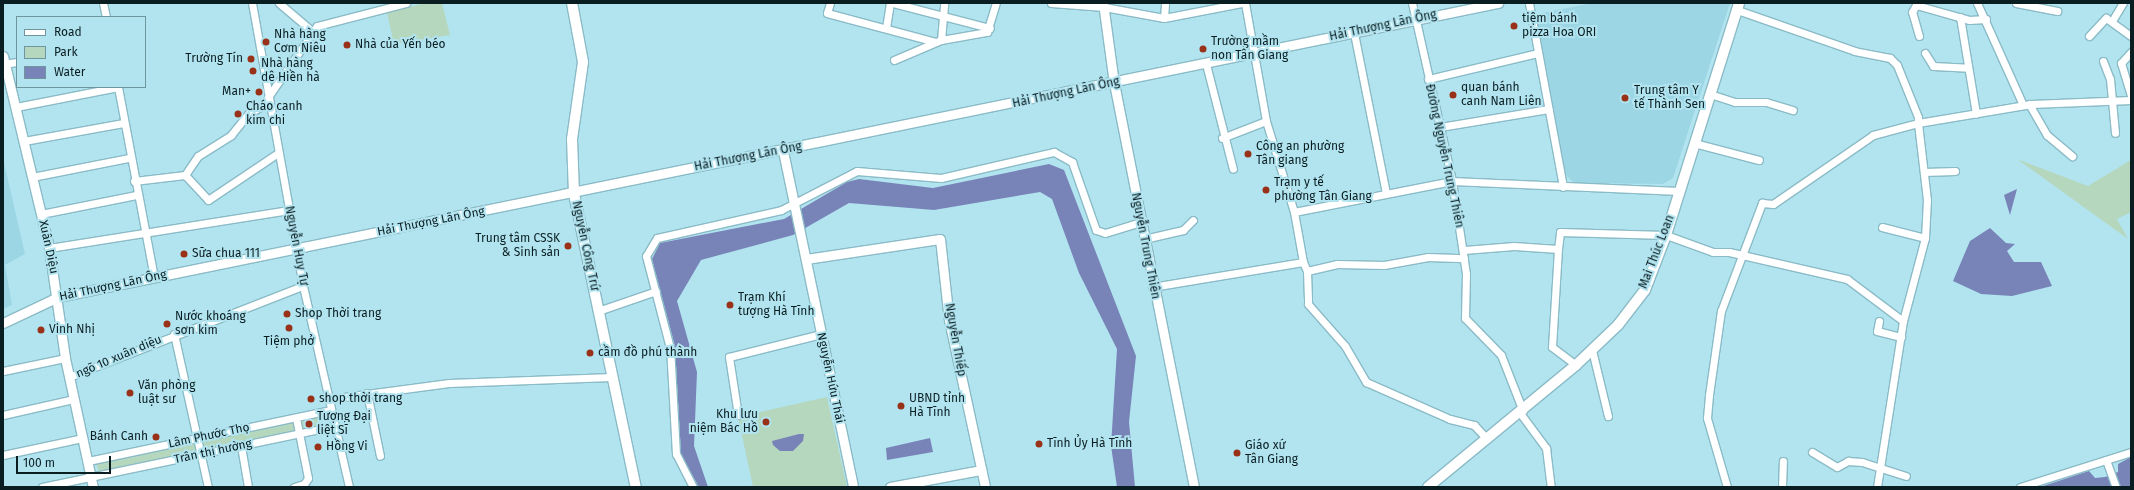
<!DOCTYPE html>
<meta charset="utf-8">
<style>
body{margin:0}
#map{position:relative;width:2134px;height:490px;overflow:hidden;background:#b2e4f0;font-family:"Fira Sans",sans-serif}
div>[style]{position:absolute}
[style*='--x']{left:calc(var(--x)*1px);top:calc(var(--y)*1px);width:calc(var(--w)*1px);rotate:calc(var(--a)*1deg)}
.built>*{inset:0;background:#9cd6e5}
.green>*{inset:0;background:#b4d7be}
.water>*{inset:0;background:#7883b8}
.roads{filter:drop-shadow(1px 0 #8abbc6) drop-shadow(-1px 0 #8abbc6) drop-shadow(0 1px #8abbc6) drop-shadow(0 -1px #8abbc6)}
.minor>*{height:7px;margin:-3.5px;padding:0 3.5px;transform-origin:3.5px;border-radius:3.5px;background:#fff}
.tertiary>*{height:9px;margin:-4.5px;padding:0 4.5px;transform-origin:4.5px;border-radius:4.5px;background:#fff}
.secondary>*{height:10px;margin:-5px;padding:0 5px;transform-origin:5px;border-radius:5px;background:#fff}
.dots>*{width:11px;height:11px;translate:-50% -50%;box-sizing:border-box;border:2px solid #b2e4f0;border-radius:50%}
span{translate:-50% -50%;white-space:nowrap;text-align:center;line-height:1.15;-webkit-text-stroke:4px #b2e4f0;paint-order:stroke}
.poi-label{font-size:12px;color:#0a1e22}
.left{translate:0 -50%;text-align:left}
.right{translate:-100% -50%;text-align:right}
.street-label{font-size:12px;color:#0a1e22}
.frame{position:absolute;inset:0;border:4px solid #0a1e22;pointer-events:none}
.legend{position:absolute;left:16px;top:16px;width:130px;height:72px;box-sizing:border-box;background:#b2e4f0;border:1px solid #6f959e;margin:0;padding:5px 7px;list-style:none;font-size:12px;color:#0a1e22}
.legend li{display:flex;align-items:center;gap:8px;height:20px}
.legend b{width:20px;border:1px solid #6f959e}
.scale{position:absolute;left:16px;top:456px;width:95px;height:18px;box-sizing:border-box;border:2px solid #0a1e22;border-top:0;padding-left:5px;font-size:12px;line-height:14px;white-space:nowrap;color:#0a1e22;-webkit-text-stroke:3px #b2e4f0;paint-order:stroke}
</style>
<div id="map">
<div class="built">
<div style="clip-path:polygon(1592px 3px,1730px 3px,1673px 178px,1663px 184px,1574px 183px,1566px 175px,1536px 22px,1542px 13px)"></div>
<div style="clip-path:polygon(3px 158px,25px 254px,5px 265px,12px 305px,3px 309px)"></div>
</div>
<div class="green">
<div style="clip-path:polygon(425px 3px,442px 3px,450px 35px,394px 44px,387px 13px)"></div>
<div style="clip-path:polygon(2017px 159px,2088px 186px,2131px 160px,2131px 212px,2117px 219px,2128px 239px)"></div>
<div style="clip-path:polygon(827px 397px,847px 487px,753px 487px,738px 417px)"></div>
<div style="clip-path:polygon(321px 415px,323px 426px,99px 472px,96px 463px)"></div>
</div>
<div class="water">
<div style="clip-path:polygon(1049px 164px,1064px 170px,1136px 356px,1129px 422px,1135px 487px,1117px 487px,1111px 446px,1117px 349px,1079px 273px,1052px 199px,1040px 192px,934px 210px,849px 203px,793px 235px,701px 260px,677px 301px,697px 372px,694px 446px,708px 487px,699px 487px,681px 455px,675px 346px,652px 259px,660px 243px,784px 219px,847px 182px,859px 179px,933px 188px)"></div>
<div style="clip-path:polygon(2017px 189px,2010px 215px,2004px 195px)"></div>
<div style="clip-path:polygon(1990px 228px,2006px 243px,2015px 244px,2007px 251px,2014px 262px,2041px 262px,2052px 286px,2012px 296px,1981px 294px,1953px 281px,1970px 241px)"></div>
<div style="clip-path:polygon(799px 434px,804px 434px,803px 441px,793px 451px,780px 451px,773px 445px,772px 441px)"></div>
<div style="clip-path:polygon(930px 438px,933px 452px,887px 460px,886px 448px)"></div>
<div style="clip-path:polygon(2131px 457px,2131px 486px,2040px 487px,2089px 471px,2095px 478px,2105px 477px,2118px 472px,2118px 464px)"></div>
</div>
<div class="roads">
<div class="minor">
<div style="--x:103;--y:3;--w:14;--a:78"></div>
<div style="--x:252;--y:3;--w:288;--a:79.8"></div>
<div style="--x:303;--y:286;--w:206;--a:77.1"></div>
<div style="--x:279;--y:3;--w:43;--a:40.3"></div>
<div style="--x:830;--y:3;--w:10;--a:107"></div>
<div style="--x:827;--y:13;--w:112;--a:15"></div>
<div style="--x:893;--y:3;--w:100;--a:14.5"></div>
<div style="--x:1051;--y:3;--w:53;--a:4.3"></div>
<div style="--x:1104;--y:7;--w:61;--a:10.4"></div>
<div style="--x:1164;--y:18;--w:79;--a:-10.9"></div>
<div style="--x:1245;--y:3;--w:120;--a:79.9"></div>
<div style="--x:1266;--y:121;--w:95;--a:72.9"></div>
<div style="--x:1294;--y:212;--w:51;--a:79.8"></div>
<div style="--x:1412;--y:3;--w:182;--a:77.3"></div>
<div style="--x:1452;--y:181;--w:94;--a:81.4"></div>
<div style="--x:1466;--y:274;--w:44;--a:91.3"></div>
<div style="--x:1465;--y:318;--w:52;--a:45.8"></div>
<div style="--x:1501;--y:355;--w:60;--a:68.6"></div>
<div style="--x:1529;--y:3;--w:187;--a:79.5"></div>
<div style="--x:1977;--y:3;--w:112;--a:65.7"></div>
<div style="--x:2016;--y:3;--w:42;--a:11"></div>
<div style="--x:1960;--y:17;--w:98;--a:80.6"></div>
<div style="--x:1164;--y:18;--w:15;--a:-86"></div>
<div style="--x:2112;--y:21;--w:21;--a:-59"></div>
<div style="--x:886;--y:28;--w:25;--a:-81"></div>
<div style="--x:1354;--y:33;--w:163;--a:78.7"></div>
<div style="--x:1919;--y:36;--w:25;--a:-106"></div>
<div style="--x:1912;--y:12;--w:8;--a:-60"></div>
<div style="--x:1916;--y:5;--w:55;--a:15.8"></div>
<div style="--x:1969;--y:20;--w:17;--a:-3"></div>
<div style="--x:2089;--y:36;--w:25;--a:-47"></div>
<div style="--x:2106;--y:18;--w:31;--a:36"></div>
<div style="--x:941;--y:40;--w:37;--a:-85"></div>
<div style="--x:2131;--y:52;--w:15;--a:132"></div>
<div style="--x:2121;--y:63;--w:34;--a:73"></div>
<div style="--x:1925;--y:53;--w:15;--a:58"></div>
<div style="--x:1933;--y:66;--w:35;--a:3"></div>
<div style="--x:894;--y:60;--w:51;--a:-23.1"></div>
<div style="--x:941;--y:40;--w:47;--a:-9.9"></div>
<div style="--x:987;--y:32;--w:30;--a:-73"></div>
<div style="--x:2103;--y:61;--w:19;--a:69"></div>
<div style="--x:2110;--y:79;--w:54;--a:84.7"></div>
<div style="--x:3;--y:64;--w:14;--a:-8"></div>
<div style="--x:1206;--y:64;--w:108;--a:75.6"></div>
<div style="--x:1428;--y:79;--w:113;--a:-13.3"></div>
<div style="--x:118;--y:87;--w:193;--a:79.3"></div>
<div style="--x:1710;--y:94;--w:26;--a:18"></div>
<div style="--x:1735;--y:102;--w:31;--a:0"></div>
<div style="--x:1766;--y:102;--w:28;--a:17"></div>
<div style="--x:268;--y:97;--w:86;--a:-55.4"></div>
<div style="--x:317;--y:26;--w:92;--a:-14.5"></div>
<div style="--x:2029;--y:104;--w:36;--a:60"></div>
<div style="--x:2047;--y:135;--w:33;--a:40"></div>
<div style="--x:16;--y:107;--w:104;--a:-11.1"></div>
<div style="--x:1440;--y:127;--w:110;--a:-9.4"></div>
<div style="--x:1222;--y:138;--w:47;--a:-21.1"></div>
<div style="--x:24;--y:141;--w:101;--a:-10.3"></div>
<div style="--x:1694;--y:143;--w:67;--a:14.7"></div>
<div style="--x:1924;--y:172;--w:31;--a:-2"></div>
<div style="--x:185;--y:175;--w:34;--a:47"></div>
<div style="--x:208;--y:200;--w:84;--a:-33.9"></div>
<div style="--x:32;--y:177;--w:99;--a:-11.1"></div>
<div style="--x:134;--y:181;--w:51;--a:-6.7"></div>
<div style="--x:185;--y:175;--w:23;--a:-56"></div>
<div style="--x:198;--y:156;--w:39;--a:-32"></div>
<div style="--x:231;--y:135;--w:27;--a:-51"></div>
<div style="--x:248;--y:114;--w:24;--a:-30"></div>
<div style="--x:1294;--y:212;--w:161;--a:-11.1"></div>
<div style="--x:1452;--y:181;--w:227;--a:2.5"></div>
<div style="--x:41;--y:214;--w:97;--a:-11.3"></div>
<div style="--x:1882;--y:227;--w:44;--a:14.3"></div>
<div style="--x:1144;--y:239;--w:40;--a:-13"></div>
<div style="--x:1183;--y:230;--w:14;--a:-45"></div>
<div style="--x:49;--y:248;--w:243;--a:-9"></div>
<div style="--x:1558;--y:249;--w:98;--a:93.5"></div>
<div style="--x:1552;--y:347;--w:30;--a:37"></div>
<div style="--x:1464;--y:250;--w:50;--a:-4.6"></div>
<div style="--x:1514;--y:246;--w:44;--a:3.9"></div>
<div style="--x:1558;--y:249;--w:17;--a:-83"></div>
<div style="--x:1560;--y:232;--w:106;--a:1.6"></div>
<div style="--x:1666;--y:235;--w:50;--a:19.9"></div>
<div style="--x:1713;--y:252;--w:16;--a:0"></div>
<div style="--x:1729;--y:252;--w:121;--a:12.9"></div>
<div style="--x:1847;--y:279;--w:70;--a:36.9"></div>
<div style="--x:1307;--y:271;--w:33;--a:88"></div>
<div style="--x:1308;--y:304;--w:56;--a:48.6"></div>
<div style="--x:1345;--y:346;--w:42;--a:59.7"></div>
<div style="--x:1366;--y:382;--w:92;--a:23.8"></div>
<div style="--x:1450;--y:419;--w:25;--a:14"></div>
<div style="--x:1474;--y:425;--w:19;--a:47"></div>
<div style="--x:1152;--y:287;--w:153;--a:-9.4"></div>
<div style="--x:1303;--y:262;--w:10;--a:66"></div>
<div style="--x:1307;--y:271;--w:31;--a:-13"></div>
<div style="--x:1337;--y:264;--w:47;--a:1.2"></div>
<div style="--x:1384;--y:265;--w:45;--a:-10.3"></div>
<div style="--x:1428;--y:257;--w:36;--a:2"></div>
<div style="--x:598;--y:311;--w:61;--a:-19"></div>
<div style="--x:1879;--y:321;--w:10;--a:101"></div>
<div style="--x:1877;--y:331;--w:25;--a:14"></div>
<div style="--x:174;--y:334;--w:157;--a:77.5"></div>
<div style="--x:1592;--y:350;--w:68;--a:76.4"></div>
<div style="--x:3;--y:371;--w:63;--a:-11.8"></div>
<div style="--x:69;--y:377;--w:251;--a:-21.3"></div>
<div style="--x:367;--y:393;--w:64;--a:78.3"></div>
<div style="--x:329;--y:399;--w:121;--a:-7.6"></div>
<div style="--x:449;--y:383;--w:163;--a:-2.1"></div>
<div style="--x:1520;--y:413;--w:44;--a:53.4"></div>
<div style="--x:1546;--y:448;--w:39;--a:83"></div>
<div style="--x:3;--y:415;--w:73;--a:-12.7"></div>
<div style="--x:738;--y:415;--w:59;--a:-98.8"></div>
<div style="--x:729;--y:357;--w:95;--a:-14"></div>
<div style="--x:241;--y:446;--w:42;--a:80.3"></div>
<div style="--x:1812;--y:452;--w:29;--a:31"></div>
<div style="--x:1837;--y:467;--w:13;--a:-29"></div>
<div style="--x:1848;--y:461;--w:14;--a:4"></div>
<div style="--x:1862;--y:462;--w:46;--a:17.7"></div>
<div style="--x:3;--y:455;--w:82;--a:-12"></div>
<div style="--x:2106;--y:460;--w:29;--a:70"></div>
<div style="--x:88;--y:461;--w:247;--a:-11.9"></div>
<div style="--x:42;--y:487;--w:298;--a:-11.8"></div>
<div style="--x:294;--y:487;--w:10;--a:-17"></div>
<div style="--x:304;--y:484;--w:7;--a:-56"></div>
<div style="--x:308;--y:478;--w:61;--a:-101.3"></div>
<div style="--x:693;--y:487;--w:37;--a:-117"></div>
<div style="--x:676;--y:454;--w:106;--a:-93.2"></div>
<div style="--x:670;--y:348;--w:95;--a:-104.6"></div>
<div style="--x:646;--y:256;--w:21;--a:-59"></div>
<div style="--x:657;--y:238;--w:127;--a:-12.7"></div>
<div style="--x:781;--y:210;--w:85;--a:-27.2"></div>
<div style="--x:857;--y:171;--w:84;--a:4.8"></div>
<div style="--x:941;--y:178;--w:116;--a:-13"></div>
<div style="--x:1054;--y:152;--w:21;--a:29"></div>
<div style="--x:1072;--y:162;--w:72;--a:70.6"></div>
<div style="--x:1096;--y:230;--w:9;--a:18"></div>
<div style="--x:1105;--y:233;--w:37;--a:-17"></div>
<div style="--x:1727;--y:487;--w:72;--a:-106.2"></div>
<div style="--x:1707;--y:418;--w:23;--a:-85"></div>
<div style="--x:1709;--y:395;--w:85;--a:-81.9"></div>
<div style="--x:1721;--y:311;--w:116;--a:-69.2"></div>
<div style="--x:1762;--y:203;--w:11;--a:5"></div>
<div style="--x:1773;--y:204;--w:121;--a:-34.6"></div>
<div style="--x:1873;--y:135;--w:47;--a:-14.9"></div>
<div style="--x:1918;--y:123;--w:6;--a:-90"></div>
<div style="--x:1918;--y:117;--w:56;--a:-112"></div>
<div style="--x:1897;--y:65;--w:10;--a:-135"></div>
<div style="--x:1890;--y:58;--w:36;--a:-169"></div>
<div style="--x:1855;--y:51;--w:125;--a:-160.8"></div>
<div style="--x:1782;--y:487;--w:26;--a:-88"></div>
<div style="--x:1877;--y:487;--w:168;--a:-81.1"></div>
<div style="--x:1903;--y:321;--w:86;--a:-75.2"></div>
<div style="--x:1925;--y:238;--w:38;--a:-87"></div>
<div style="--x:1927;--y:200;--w:78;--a:-96.7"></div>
<div style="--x:1918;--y:123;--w:115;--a:-9.5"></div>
<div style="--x:2031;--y:104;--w:100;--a:-2.3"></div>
<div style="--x:2020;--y:487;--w:116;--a:-17.5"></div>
</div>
<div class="tertiary">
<div style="--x:1103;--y:3;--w:81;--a:82.2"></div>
<div style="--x:1114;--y:83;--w:412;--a:78.8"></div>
<div style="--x:3;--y:56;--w:197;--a:76.5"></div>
<div style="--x:49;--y:248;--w:111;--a:81.7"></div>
<div style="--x:65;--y:358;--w:132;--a:77.8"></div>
<div style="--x:783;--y:151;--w:343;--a:78.2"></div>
<div style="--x:806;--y:259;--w:135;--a:-8.5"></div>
<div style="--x:940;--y:239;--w:81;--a:83.7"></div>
<div style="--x:949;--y:320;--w:171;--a:77.8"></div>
<div style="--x:3;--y:323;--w:61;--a:-25.3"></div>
<div style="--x:58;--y:297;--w:1470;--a:-11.54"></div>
<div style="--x:890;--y:487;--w:93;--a:-10.6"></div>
</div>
<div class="secondary">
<div style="--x:572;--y:3;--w:60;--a:79.4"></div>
<div style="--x:583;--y:62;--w:78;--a:98.1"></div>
<div style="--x:572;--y:139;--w:55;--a:87.9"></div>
<div style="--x:574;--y:194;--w:299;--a:78.1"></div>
<div style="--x:1428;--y:487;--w:192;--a:-39.5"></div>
<div style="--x:1576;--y:365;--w:58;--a:-43.6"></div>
<div style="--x:1618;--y:325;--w:44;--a:-52.4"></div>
<div style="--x:1645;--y:290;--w:59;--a:-69.1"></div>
<div style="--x:1666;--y:235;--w:243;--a:-72.5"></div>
</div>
</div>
<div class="dots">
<div style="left:1514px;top:26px;background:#993118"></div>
<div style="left:266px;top:42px;background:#993118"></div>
<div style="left:347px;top:45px;background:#993118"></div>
<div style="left:1203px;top:49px;background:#993118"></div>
<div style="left:251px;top:59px;background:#993118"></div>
<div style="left:253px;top:71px;background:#993118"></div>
<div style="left:259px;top:92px;background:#993118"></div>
<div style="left:1453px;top:95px;background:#993118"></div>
<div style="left:1625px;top:98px;background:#993118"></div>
<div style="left:238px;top:114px;background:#993118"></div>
<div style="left:1248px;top:154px;background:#993118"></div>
<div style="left:1266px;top:190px;background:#993118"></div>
<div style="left:568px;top:246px;background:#993118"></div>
<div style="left:184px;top:254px;background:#993118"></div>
<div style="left:730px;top:305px;background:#993118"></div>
<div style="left:287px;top:314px;background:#993118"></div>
<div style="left:167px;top:324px;background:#993118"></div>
<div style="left:289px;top:328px;background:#993118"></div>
<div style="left:41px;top:330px;background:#993118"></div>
<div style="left:590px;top:353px;background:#993118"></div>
<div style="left:130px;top:393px;background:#993118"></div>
<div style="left:311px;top:399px;background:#993118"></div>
<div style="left:901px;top:406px;background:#993118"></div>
<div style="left:766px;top:422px;background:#993118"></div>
<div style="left:309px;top:424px;background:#993118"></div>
<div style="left:156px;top:437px;background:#993118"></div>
<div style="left:1039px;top:444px;background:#993118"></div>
<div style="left:318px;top:447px;background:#993118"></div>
<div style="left:1237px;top:453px;background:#993118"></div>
</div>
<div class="poi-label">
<span class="left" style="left:1522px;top:26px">tiệm bánh<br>pizza Hoa ORI</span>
<span class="left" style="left:274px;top:42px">Nhà hàng<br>Cơm Niêu</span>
<span class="left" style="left:1211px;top:49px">Trường mầm<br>non Tân Giang</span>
<span class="left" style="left:355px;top:45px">Nhà của Yến béo</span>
<span class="right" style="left:243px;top:59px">Trường Tín</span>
<span class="left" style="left:261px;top:71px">Nhà hàng<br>dê Hiền hà</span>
<span class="left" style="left:1461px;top:95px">quan bánh<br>canh Nam Liên</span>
<span class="left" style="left:1634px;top:98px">Trung tâm Y<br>tế Thành Sen</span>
<span class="right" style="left:251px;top:92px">Man+</span>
<span class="left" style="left:246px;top:114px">Cháo canh<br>kim chi</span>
<span class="left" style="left:1256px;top:154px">Công an phường<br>Tân giang</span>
<span class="left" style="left:1274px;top:190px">Trạm y tế<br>phường Tân Giang</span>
<span class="right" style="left:560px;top:246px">Trung tâm CSSK<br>&amp; Sinh sản</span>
<span class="left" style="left:192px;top:254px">Sữa chua 111</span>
<span class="left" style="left:738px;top:305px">Trạm Khí<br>tượng Hà Tĩnh</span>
<span class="left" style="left:295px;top:314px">Shop Thời trang</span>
<span class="left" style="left:175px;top:324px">Nước khoáng<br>sơn kim</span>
<span class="left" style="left:49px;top:330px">Vinh Nhị</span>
<span style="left:289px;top:342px">Tiệm phở</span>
<span class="left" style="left:598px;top:353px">cầm đồ phú thành</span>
<span class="left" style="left:138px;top:393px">Văn phòng<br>luật sư</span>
<span class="left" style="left:319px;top:399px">shop thời trang</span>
<span class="left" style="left:909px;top:406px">UBND tỉnh<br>Hà Tĩnh</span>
<span class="right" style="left:758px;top:422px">Khu lưu<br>niệm Bác Hồ</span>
<span class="left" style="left:317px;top:424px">Tượng Đại<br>liệt Sĩ</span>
<span class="right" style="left:148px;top:437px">Bánh Canh</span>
<span class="left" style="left:1047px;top:444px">Tĩnh Ủy Hà Tĩnh</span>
<span class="left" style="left:1245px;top:453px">Giáo xứ<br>Tân Giang</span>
<span class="left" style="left:326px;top:447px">Hồng Vi</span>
</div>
<div class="street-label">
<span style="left:1383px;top:26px;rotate:-12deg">Hải Thượng Lãn Ông</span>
<span style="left:1066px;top:93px;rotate:-12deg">Hải Thượng Lãn Ông</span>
<span style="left:1444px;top:156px;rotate:78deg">Đường Nguyễn Trung Thiên</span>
<span style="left:748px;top:157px;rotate:-11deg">Hải Thượng Lãn Ông</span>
<span style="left:431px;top:222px;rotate:-11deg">Hải Thượng Lãn Ông</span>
<span style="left:296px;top:246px;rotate:79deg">Nguyễn Huy Tự</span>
<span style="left:585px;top:246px;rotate:78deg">Nguyễn Công Trứ</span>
<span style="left:1145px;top:246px;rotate:79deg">Nguyễn Trung Thiên</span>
<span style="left:48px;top:247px;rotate:78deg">Xuân Diệu</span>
<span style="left:1657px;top:252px;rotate:-69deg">Mai Thúc Loan</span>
<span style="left:113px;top:286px;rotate:-12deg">Hải Thượng Lãn Ông</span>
<span style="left:955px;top:340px;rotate:80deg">Nguyễn Thiếp</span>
<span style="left:119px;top:357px;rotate:-23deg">ngõ 10 xuân diệu</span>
<span style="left:830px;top:378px;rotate:78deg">Nguyễn Hứu Thái</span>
<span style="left:209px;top:436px;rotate:-12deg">Lâm Phước Thọ</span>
<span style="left:213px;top:452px;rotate:-12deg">Trân thị hường</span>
</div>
<div class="frame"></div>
<ul class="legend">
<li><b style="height:5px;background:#fff"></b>Road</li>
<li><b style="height:11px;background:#b4d7be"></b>Park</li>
<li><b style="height:11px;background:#7883b8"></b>Water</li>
</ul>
<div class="scale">100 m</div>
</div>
